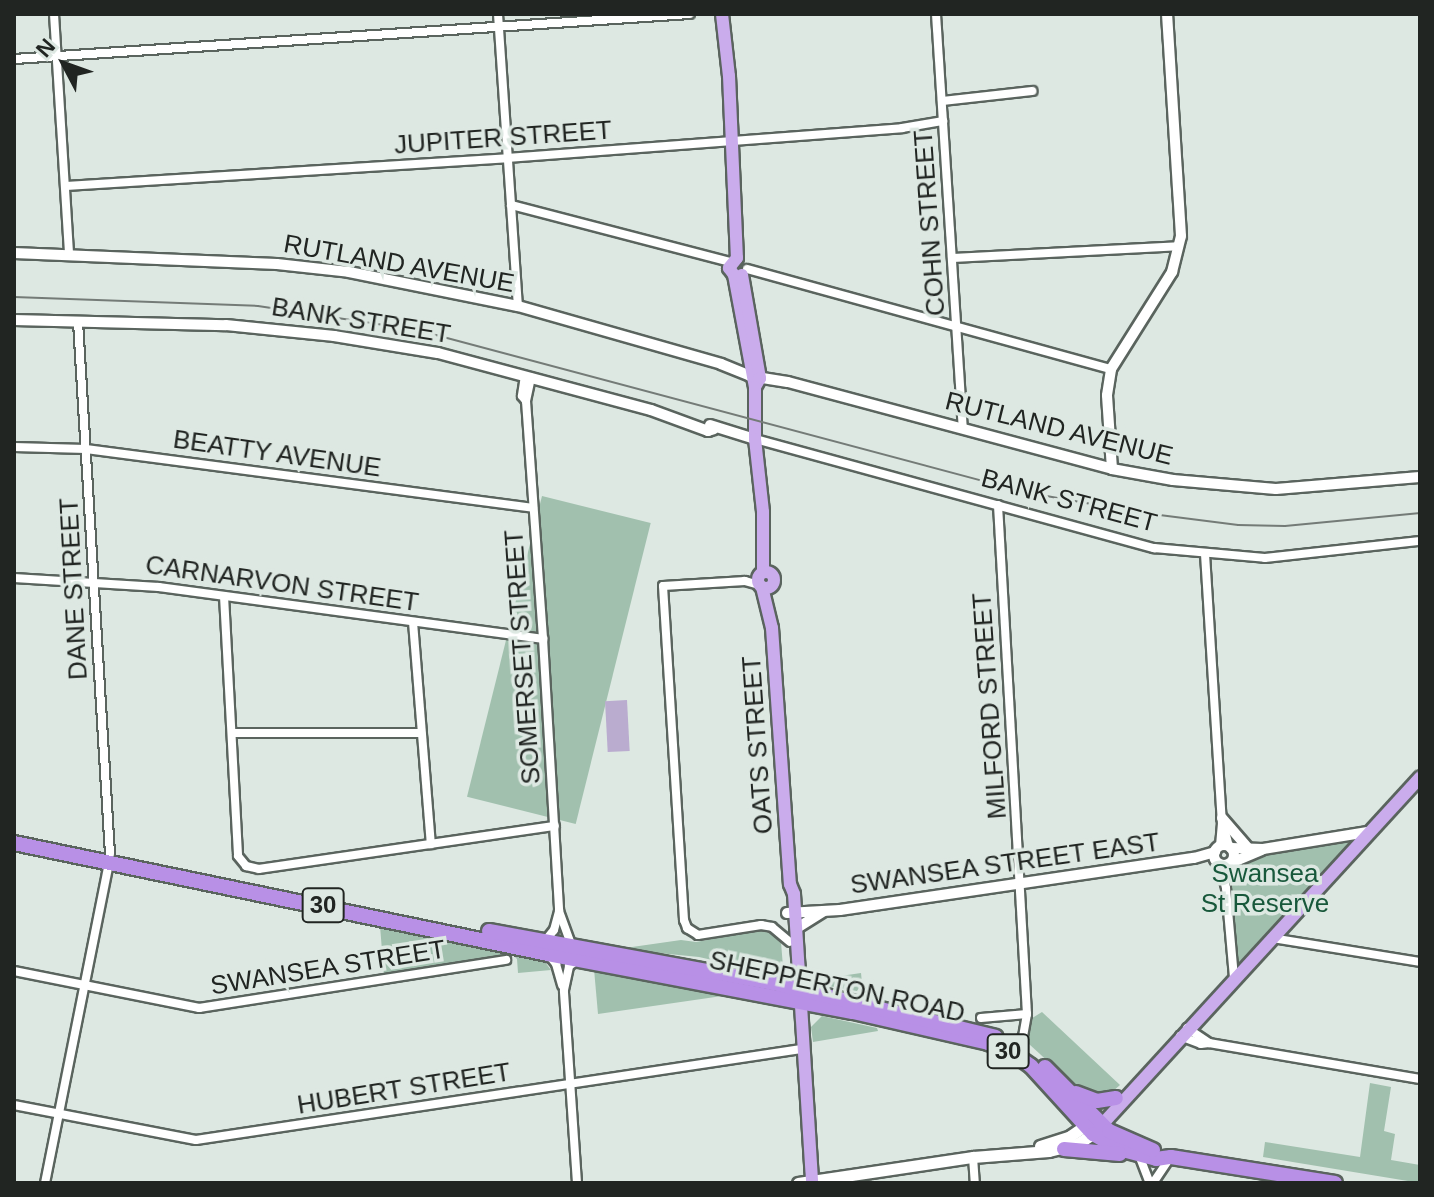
<!DOCTYPE html>
<style>
body{margin:0}
#map{position:relative;width:1434px;height:1197px;overflow:hidden;background:#dde8e2;font-family:Arial,sans-serif}
div>[style]{position:absolute}
[style*='--x']{left:calc(var(--x)*1px);top:calc(var(--y)*1px);width:calc(var(--w)*1px);rotate:calc(var(--a)*1deg)}
.green>*{inset:0;background:#a1c0ae;transform-origin:0 0}
.water>*{inset:0;background:#baaccf;transform-origin:0 0}
.roads{filter:drop-shadow(2px 0 #5a645e) drop-shadow(-2px 0 #5a645e) drop-shadow(0 2px #5a645e) drop-shadow(0 -2px #5a645e)}
.minor>*{height:8px;margin:-4px;padding:0 4px;transform-origin:4px;border-radius:4px;background:#fff}
.tertiary>*{height:10px;margin:-5px;padding:0 5px;transform-origin:5px;border-radius:5px;background:#fff}
.tertiary>.ring{margin:-5px;padding:0;box-sizing:content-box;background:none;border:10px solid #fff;border-radius:50%}
.secondary>*{height:11px;margin:-5.5px;padding:0 5.5px;transform-origin:5.5px;border-radius:5.5px;background:#fff}
.primary>*{height:12px;margin:-6px;padding:0 6px;transform-origin:6px;border-radius:6px;background:#caacec}
.primary>.ring{margin:-6px;padding:0;box-sizing:content-box;background:none;border:12px solid #caacec;border-radius:50%}
.trunk>*{height:14px;margin:-7px;padding:0 7px;transform-origin:7px;border-radius:7px;background:#b890e6}
.rail>*{height:2px;margin:-1px;padding:0 1px;transform-origin:1px;border-radius:1px;background:#747b77}
span{translate:-50% -50%;white-space:nowrap;text-align:center;line-height:1.15;-webkit-text-stroke:7px #dde8e2;paint-order:stroke}
.shield-label span{padding:2px 6px;background:#dde8e2;border:2px solid;border-radius:6px;-webkit-text-stroke-width:0}
.shield-label{font-size:24px;color:#212522;font-weight:700}
.street-label{font-size:26px;color:#212522}
.park-label{font-size:26px;color:#18583b}
.frame{position:absolute;inset:0;border:16px solid #212522;pointer-events:none}
.north{position:absolute;left:24px;top:24px;width:80px;height:80px;-webkit-text-stroke:6px #dde8e2;paint-order:stroke;rotate:311deg;font-size:22px;font-weight:700;line-height:32px;text-align:center;color:#212522}
.north::after{content:'';display:block;margin:auto;width:28px;height:36px;background:#212522;clip-path:polygon(50% 0,100% 100%,50% 72%,0 100%)}
</style>
<div id="map">
<div class="green">
<div style="left:542px;top:496px;width:112px;height:310px;rotate:14deg"></div>
<div style="clip-path:polygon(1368px 832px,1235px 975px,1227px 887px,1231px 863px,1265px 849px)"></div>
<div style="clip-path:polygon(380px 926px,542px 958px,551px 970px,518px 973px,517px 959px,511px 953px,384px 975px)"></div>
<div style="clip-path:polygon(760px 930px,770px 932px,781px 942px,783px 967px,779px 972px,769px 973px,699px 957px,618px 949px,681px 940px,696px 942px)"></div>
<div style="clip-path:polygon(594px 969px,729px 995px,598px 1014px)"></div>
<div style="clip-path:polygon(861px 973px,862px 983px,857px 991px,828px 986px,827px 978px)"></div>
<div style="clip-path:polygon(1042px 1012px,1120px 1085px,1112px 1092px,1105px 1096px,1077px 1088px,1029px 1044px,1026px 1038px,1029px 1020px)"></div>
<div style="clip-path:polygon(822px 1016px,877px 1028px,878px 1031px,813px 1042px,811px 1027px)"></div>
<div style="clip-path:polygon(1370px 1083px,1391px 1087px,1384px 1131px,1395px 1134px,1391px 1160px,1420px 1165px,1420px 1183px,1263px 1157px,1265px 1142px,1360px 1157px)"></div>
</div>
<div class="water">
<div style="left:627px;top:700px;width:51px;height:22px;rotate:87deg"></div>
</div>
<div class="roads">
<div class="minor">
<div style="--x:54;--y:14;--w:240;--a:86.4"></div>
<div style="--x:498;--y:14;--w:293;--a:86.1"></div>
<div style="--x:936;--y:14;--w:415;--a:86.3"></div>
<div style="--x:14;--y:59;--w:677;--a:-3.81"></div>
<div style="--x:942;--y:101;--w:91;--a:-6.3"></div>
<div style="--x:66;--y:186;--w:442;--a:-3.6"></div>
<div style="--x:507;--y:158;--w:396;--a:-4.3"></div>
<div style="--x:902;--y:128;--w:42;--a:-9.7"></div>
<div style="--x:511;--y:205;--w:226;--a:14.6"></div>
<div style="--x:952;--y:258;--w:227;--a:-3"></div>
<div style="--x:747;--y:269;--w:377;--a:15.4"></div>
<div style="--x:78;--y:322;--w:533;--a:86.56"></div>
<div style="--x:525;--y:376;--w:20;--a:99"></div>
<div style="--x:522;--y:396;--w:6;--a:51"></div>
<div style="--x:526;--y:401;--w:239;--a:85.9"></div>
<div style="--x:543;--y:639;--w:272;--a:86.6"></div>
<div style="--x:559;--y:911;--w:37;--a:70"></div>
<div style="--x:526;--y:401;--w:24;--a:-78"></div>
<div style="--x:755;--y:439;--w:414;--a:15.3"></div>
<div style="--x:1154;--y:548;--w:111;--a:5.1"></div>
<div style="--x:1265;--y:558;--w:156;--a:-6.3"></div>
<div style="--x:14;--y:447;--w:72;--a:1.6"></div>
<div style="--x:86;--y:449;--w:451;--a:7.5"></div>
<div style="--x:998;--y:505;--w:510;--a:86.74"></div>
<div style="--x:1027;--y:1014;--w:22;--a:100"></div>
<div style="--x:1023;--y:1036;--w:13;--a:122"></div>
<div style="--x:1205;--y:554;--w:270;--a:86.4"></div>
<div style="--x:1222;--y:823;--w:23;--a:95"></div>
<div style="--x:14;--y:578;--w:145;--a:3.6"></div>
<div style="--x:159;--y:587;--w:388;--a:7.7"></div>
<div style="--x:759;--y:585;--w:15;--a:-164"></div>
<div style="--x:745;--y:581;--w:82;--a:176.5"></div>
<div style="--x:663;--y:586;--w:335;--a:86.4"></div>
<div style="--x:684;--y:920;--w:9;--a:69"></div>
<div style="--x:687;--y:928;--w:13;--a:32"></div>
<div style="--x:698;--y:935;--w:64;--a:-9"></div>
<div style="--x:761;--y:925;--w:11;--a:10"></div>
<div style="--x:772;--y:927;--w:23;--a:40"></div>
<div style="--x:224;--y:596;--w:260;--a:86.9"></div>
<div style="--x:238;--y:856;--w:13;--a:51"></div>
<div style="--x:246;--y:866;--w:13;--a:13"></div>
<div style="--x:259;--y:869;--w:299;--a:-8.3"></div>
<div style="--x:413;--y:622;--w:223;--a:85.4"></div>
<div style="--x:232;--y:733;--w:188;--a:0"></div>
<div style="--x:1223;--y:824;--w:23;--a:75"></div>
<div style="--x:1220;--y:864;--w:25;--a:76"></div>
<div style="--x:1226;--y:888;--w:89;--a:84.9"></div>
<div style="--x:1272;--y:938;--w:150;--a:9.2"></div>
<div style="--x:545;--y:941;--w:14;--a:-51"></div>
<div style="--x:554;--y:930;--w:20;--a:-75"></div>
<div style="--x:548;--y:954;--w:13;--a:51"></div>
<div style="--x:556;--y:964;--w:22;--a:74"></div>
<div style="--x:14;--y:971;--w:189;--a:11.3"></div>
<div style="--x:199;--y:1008;--w:311;--a:-8.9"></div>
<div style="--x:981;--y:1018;--w:46;--a:-5"></div>
<div style="--x:1187;--y:1028;--w:27;--a:34"></div>
<div style="--x:1180;--y:1036;--w:22;--a:21"></div>
<div style="--x:1201;--y:1044;--w:8;--a:-7"></div>
<div style="--x:1209;--y:1043;--w:214;--a:9.7"></div>
<div style="--x:14;--y:1105;--w:185;--a:10.9"></div>
<div style="--x:196;--y:1140;--w:612;--a:-8.55"></div>
<div style="--x:1139;--y:1155;--w:30;--a:69"></div>
<div style="--x:973;--y:1157;--w:26;--a:86"></div>
<div style="--x:45;--y:1183;--w:326;--a:-78.7"></div>
<div style="--x:577;--y:1183;--w:193;--a:-93.9"></div>
<div style="--x:564;--y:990;--w:25;--a:-78"></div>
<div style="--x:569;--y:966;--w:11;--a:-34"></div>
<div style="--x:1153;--y:1183;--w:30;--a:-56"></div>
</div>
<div class="tertiary">
<div style="--x:14;--y:253;--w:263;--a:2.4"></div>
<div style="--x:277;--y:264;--w:72;--a:6.3"></div>
<div style="--x:349;--y:272;--w:172;--a:11.4"></div>
<div style="--x:518;--y:306;--w:211;--a:15.9"></div>
<div style="--x:721;--y:364;--w:31;--a:22"></div>
<div style="--x:750;--y:376;--w:38;--a:9"></div>
<div style="--x:788;--y:382;--w:335;--a:15"></div>
<div style="--x:1112;--y:469;--w:62;--a:10.2"></div>
<div style="--x:1173;--y:480;--w:103;--a:5"></div>
<div style="--x:1276;--y:489;--w:144;--a:-4.8"></div>
<div style="--x:14;--y:320;--w:212;--a:1.4"></div>
<div style="--x:226;--y:325;--w:109;--a:5.8"></div>
<div style="--x:334;--y:336;--w:105;--a:9.3"></div>
<div style="--x:438;--y:353;--w:220;--a:15"></div>
<div style="--x:651;--y:410;--w:61;--a:20.2"></div>
<div style="--x:708;--y:431;--w:6;--a:-18"></div>
<div style="--x:710;--y:425;--w:47;--a:17.3"></div>
<div style="--x:1112;--y:469;--w:74;--a:-93.9"></div>
<div style="--x:1107;--y:395;--w:26;--a:-81"></div>
<div style="--x:1111;--y:369;--w:115;--a:-57.8"></div>
<div style="--x:1172;--y:272;--w:37;--a:-76"></div>
<div style="--x:1181;--y:236;--w:222;--a:-93.6"></div>
<div style="--x:1222;--y:818;--w:40;--a:49"></div>
<div class="ring" style="left:1214px;top:845px;width:10px;height:10px"></div>
<div style="--x:1231;--y:848;--w:32;--a:2"></div>
<div style="--x:1263;--y:849;--w:106;--a:-9.2"></div>
<div style="--x:1231;--y:863;--w:33;--a:-23"></div>
<div style="--x:787;--y:913;--w:53;--a:-3.2"></div>
<div style="--x:840;--y:910;--w:358;--a:-8.4"></div>
<div style="--x:1194;--y:858;--w:22;--a:-16"></div>
<div style="--x:797;--y:928;--w:31;--a:-32"></div>
</div>
<div class="secondary">
<div style="--x:1040;--y:1146;--w:32;--a:-18"></div>
<div style="--x:1070;--y:1136;--w:18;--a:-34"></div>
<div style="--x:798;--y:1183;--w:177;--a:-8.5"></div>
<div style="--x:973;--y:1157;--w:76;--a:-4.5"></div>
<div style="--x:1049;--y:1151;--w:29;--a:-14"></div>
<div style="--x:1077;--y:1144;--w:19;--a:-32"></div>
</div>
<div class="primary">
<div style="--x:722;--y:14;--w:62;--a:83.6"></div>
<div style="--x:729;--y:76;--w:182;--a:87.5"></div>
<div style="--x:737;--y:258;--w:13;--a:129"></div>
<div style="--x:729;--y:268;--w:9;--a:54"></div>
<div style="--x:734;--y:275;--w:114;--a:79.4"></div>
<div style="--x:742;--y:275;--w:105;--a:80.1"></div>
<div style="--x:760;--y:378;--w:10;--a:119"></div>
<div style="--x:755;--y:387;--w:52;--a:90"></div>
<div style="--x:755;--y:439;--w:73;--a:83.7"></div>
<div style="--x:763;--y:512;--w:60;--a:90"></div>
<div class="ring" style="left:758px;top:572px;width:4px;height:4px"></div>
<div style="--x:762;--y:587;--w:42;--a:76.3"></div>
<div style="--x:772;--y:628;--w:257;--a:86"></div>
<div style="--x:790;--y:884;--w:11;--a:68"></div>
<div style="--x:794;--y:894;--w:290;--a:86.4"></div>
<div style="--x:1098;--y:1129;--w:477;--a:-47.5"></div>
</div>
<div class="trunk">
<div style="--x:14;--y:843;--w:545;--a:11.74"></div>
<div style="--x:548;--y:954;--w:310;--a:10.8"></div>
<div style="--x:853;--y:1012;--w:139;--a:12.9"></div>
<div style="--x:988;--y:1043;--w:25;--a:21"></div>
<div style="--x:1011;--y:1052;--w:24;--a:35"></div>
<div style="--x:1031;--y:1066;--w:92;--a:47.6"></div>
<div style="--x:1093;--y:1134;--w:30;--a:30"></div>
<div style="--x:1119;--y:1149;--w:38;--a:15"></div>
<div style="--x:1156;--y:1159;--w:15;--a:-8"></div>
<div style="--x:1171;--y:1157;--w:166;--a:9"></div>
<div style="--x:489;--y:931;--w:289;--a:10.4"></div>
<div style="--x:773;--y:983;--w:229;--a:13.6"></div>
<div style="--x:1045;--y:1067;--w:91;--a:45"></div>
<div style="--x:1109;--y:1131;--w:48;--a:23.4"></div>
<div style="--x:1076;--y:1093;--w:22;--a:21"></div>
<div style="--x:1097;--y:1101;--w:19;--a:-9"></div>
<div style="--x:1064;--y:1149;--w:56;--a:5.1"></div>
</div>
</div>
<div class="rail">
<div style="--x:14;--y:297;--w:244;--a:2.1"></div>
<div style="--x:258;--y:306;--w:161;--a:8.6"></div>
<div style="--x:417;--y:330;--w:628;--a:14.94"></div>
<div style="--x:1024;--y:492;--w:114;--a:10.1"></div>
<div style="--x:1136;--y:512;--w:103;--a:7.3"></div>
<div style="--x:1238;--y:525;--w:47;--a:1.2"></div>
<div style="--x:1285;--y:526;--w:136;--a:-5.5"></div>
</div>
<div class="shield-label">
<span style="left:323px;top:905px">30</span>
<span style="left:1008px;top:1051px">30</span>
</div>
<div class="street-label">
<span style="left:503px;top:138px;rotate:-4deg">JUPITER STREET</span>
<span style="left:930px;top:223px;rotate:-94deg">COHN STREET</span>
<span style="left:399px;top:264px;rotate:10deg">RUTLAND AVENUE</span>
<span style="left:361px;top:321px;rotate:9deg">BANK STREET</span>
<span style="left:1059px;top:429px;rotate:14deg">RUTLAND AVENUE</span>
<span style="left:277px;top:454px;rotate:8deg">BEATTY AVENUE</span>
<span style="left:1069px;top:501px;rotate:15deg">BANK STREET</span>
<span style="left:282px;top:584px;rotate:8deg">CARNARVON STREET</span>
<span style="left:74px;top:589px;rotate:-93deg">DANE STREET</span>
<span style="left:523px;top:657px;rotate:-94deg">SOMERSET STREET</span>
<span style="left:990px;top:706px;rotate:-94deg">MILFORD STREET</span>
<span style="left:758px;top:745px;rotate:-94deg">OATS STREET</span>
<span style="left:1005px;top:864px;rotate:-8deg">SWANSEA STREET EAST</span>
<span style="left:328px;top:968px;rotate:-9deg">SWANSEA STREET</span>
<span style="left:837px;top:987px;rotate:12deg">SHEPPERTON ROAD</span>
<span style="left:404px;top:1089px;rotate:-9deg">HUBERT STREET</span>
</div>
<div class="park-label">
<span style="left:1265px;top:889px">Swansea<br>St Reserve</span>
</div>
<div class="frame"></div>
<div class="north">N</div>
</div>
